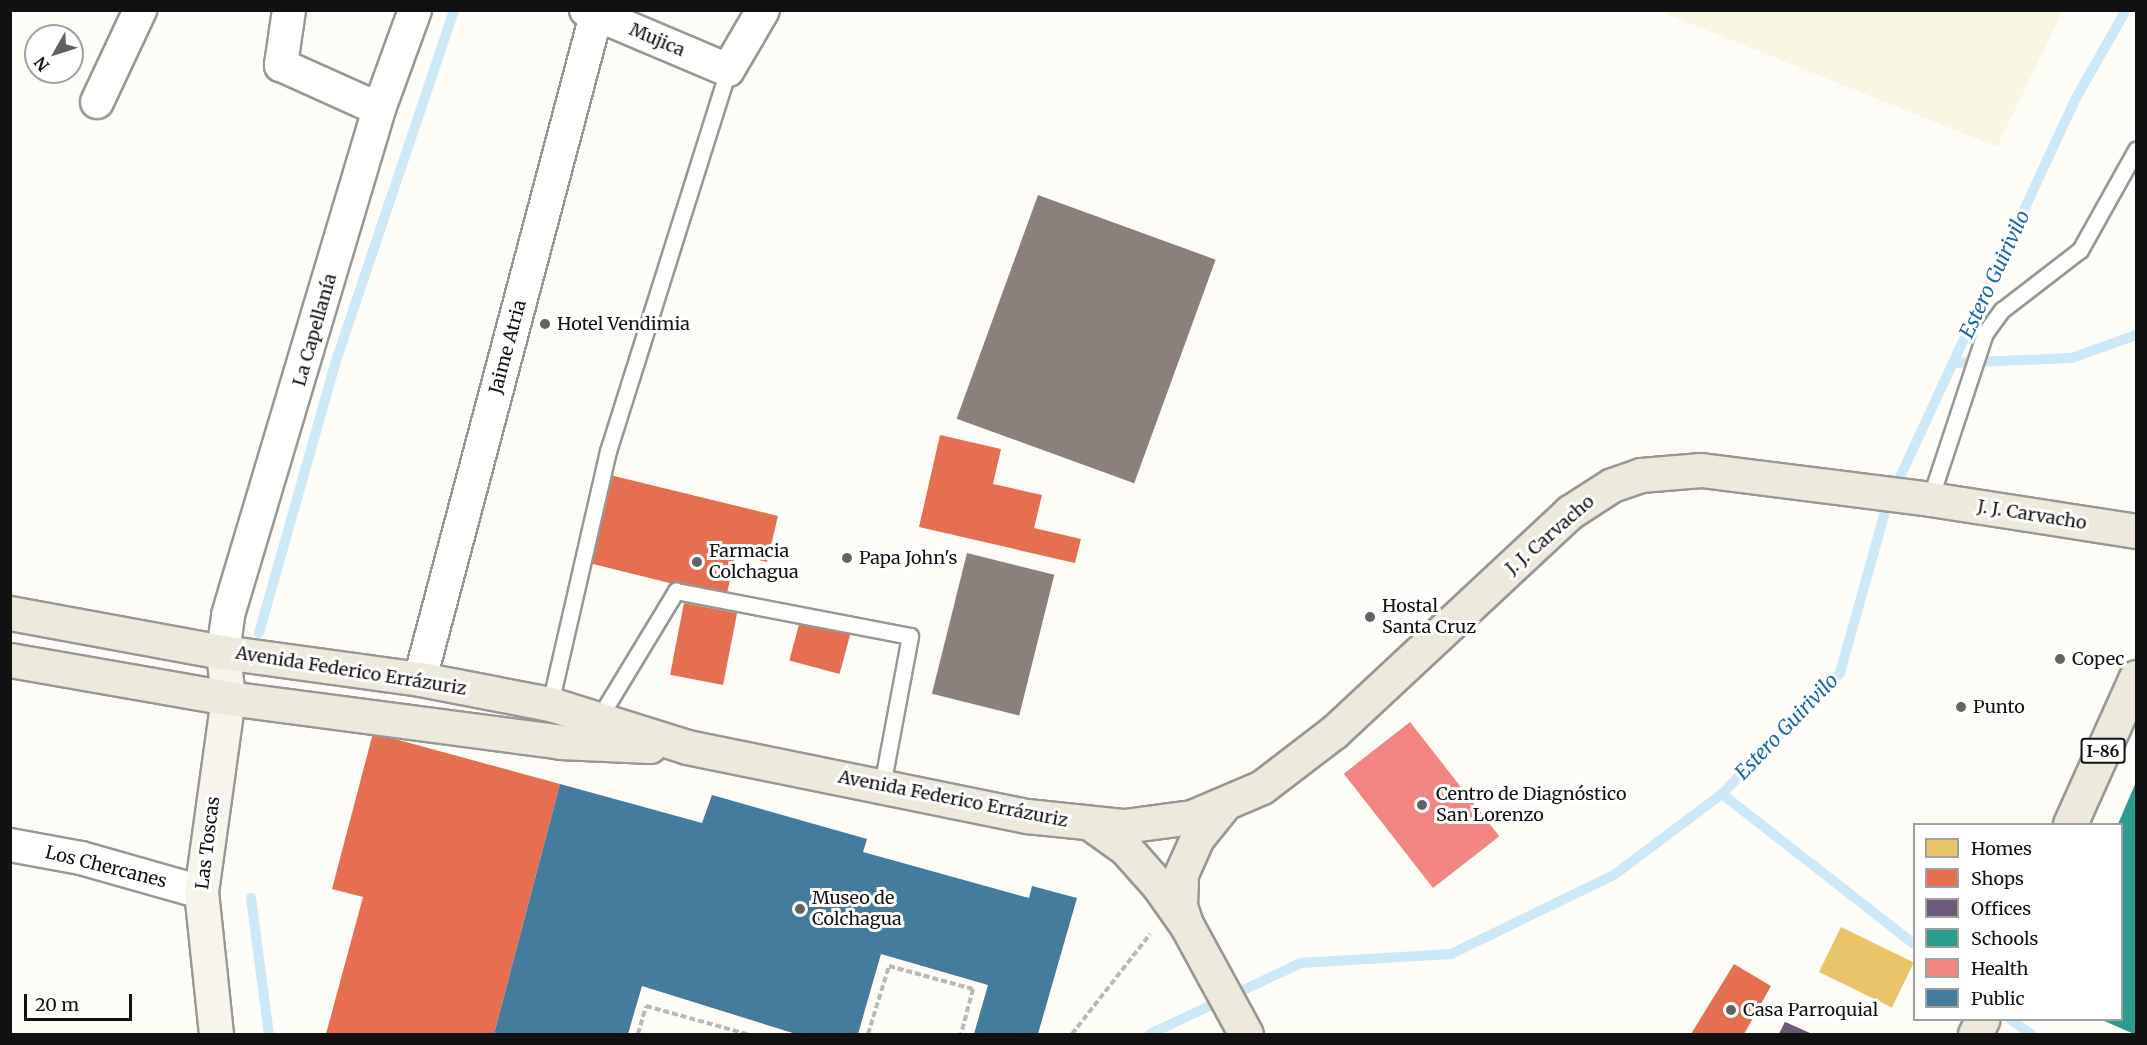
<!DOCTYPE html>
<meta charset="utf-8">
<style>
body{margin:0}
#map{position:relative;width:2147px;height:1045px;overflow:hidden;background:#fdfcf7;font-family:Merriweather,serif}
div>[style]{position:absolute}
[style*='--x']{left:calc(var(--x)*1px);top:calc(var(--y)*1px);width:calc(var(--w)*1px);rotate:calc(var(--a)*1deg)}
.farmland>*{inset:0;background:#f9f7e4}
.homes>*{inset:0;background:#e9c46a;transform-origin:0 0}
.shops>*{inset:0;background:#e76f51;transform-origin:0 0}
.offices>*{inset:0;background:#6d597a}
.schools>*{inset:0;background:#2a9d8f}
.health>*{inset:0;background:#f28482;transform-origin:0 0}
.public>*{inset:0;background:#457b9d}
.industry>*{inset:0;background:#8a817c;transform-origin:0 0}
.stream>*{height:10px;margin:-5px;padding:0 5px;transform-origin:5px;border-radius:5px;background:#cde8f7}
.path>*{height:4px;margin-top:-2px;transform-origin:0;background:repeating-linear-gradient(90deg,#b9b9b8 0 6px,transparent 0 9px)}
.roads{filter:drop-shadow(2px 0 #979795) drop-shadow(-2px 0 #979795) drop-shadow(0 2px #979795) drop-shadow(0 -2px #979795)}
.lane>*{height:15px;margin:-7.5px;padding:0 7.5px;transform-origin:7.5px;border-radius:7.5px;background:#fffffe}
.street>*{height:32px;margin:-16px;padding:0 16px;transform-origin:16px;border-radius:16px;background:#fffffe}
.secondary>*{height:33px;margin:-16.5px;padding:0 16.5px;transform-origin:16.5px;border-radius:16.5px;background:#f6f4eb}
.primary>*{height:33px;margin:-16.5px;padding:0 16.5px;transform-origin:16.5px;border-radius:16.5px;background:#ede9dc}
.dots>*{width:16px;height:16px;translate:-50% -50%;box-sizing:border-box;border:3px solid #fff;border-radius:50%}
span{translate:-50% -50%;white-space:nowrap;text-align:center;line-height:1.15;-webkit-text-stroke:6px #fff;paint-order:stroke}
.shield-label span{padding:2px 4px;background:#fff;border:2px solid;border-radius:4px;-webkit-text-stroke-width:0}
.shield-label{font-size:16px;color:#111;font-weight:700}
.street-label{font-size:18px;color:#111}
.poi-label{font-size:18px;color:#111}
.left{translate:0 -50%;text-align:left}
.water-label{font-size:20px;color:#1768a6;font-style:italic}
.frame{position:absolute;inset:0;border:12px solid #111;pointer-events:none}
.legend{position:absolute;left:1913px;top:823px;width:210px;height:198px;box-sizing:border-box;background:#fff;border:2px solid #a0a0a0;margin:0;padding:8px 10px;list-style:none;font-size:18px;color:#111}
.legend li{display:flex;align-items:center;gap:12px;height:30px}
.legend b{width:30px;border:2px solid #a0a0a0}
.north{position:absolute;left:24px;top:24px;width:60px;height:60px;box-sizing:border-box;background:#fff;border:2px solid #a0a0a0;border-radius:50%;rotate:231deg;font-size:16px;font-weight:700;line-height:24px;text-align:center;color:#111}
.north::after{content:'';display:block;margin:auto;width:21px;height:27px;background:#646362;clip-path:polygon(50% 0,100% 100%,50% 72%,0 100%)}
.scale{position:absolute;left:24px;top:994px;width:108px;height:27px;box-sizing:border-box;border:3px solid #111;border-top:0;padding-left:8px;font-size:18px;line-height:21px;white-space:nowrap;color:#111;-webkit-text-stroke:4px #fff;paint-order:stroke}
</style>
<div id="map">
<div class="farmland">
<div style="clip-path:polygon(1668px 10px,2063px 10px,2063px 11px,1997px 147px,1666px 14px)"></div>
</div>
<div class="homes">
<div style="left:1841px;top:927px;width:81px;height:50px;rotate:26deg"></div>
</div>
<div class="shops">
<div style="clip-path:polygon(940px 435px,1001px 449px,993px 484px,1042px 495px,1034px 528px,1081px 539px,1075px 563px,919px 527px)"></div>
<div style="clip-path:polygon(610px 475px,778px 516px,767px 562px,736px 555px,726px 597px,589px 563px)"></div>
<div style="left:684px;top:603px;width:54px;height:73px;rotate:11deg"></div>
<div style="left:801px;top:617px;width:52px;height:45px;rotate:15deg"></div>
<div style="clip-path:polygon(373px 733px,560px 784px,494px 1034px,326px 1034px,363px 897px,332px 889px)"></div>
<div style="clip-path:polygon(1734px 964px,1771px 986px,1744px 1034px,1691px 1034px)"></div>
<div style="clip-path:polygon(1785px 1022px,1812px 1034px,1779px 1034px)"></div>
</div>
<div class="offices">
<div style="clip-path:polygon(1785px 1022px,1812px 1034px,1779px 1034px)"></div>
</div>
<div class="schools">
<div style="clip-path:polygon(2136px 782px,2136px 1034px,2134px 1034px,2102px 1020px,2122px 1020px,2122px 824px,2118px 824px)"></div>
</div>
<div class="health">
<div style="left:1410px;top:722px;width:145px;height:84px;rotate:52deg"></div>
</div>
<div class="public">
<div style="clip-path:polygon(560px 784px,702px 823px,712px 795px,867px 839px,863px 852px,1029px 898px,1032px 886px,1077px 898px,1038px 1034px,974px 1034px,988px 985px,881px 954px,858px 1034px,796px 1034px,642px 986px,628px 1034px,494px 1034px)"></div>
</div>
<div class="industry">
<div style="left:1038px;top:195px;width:189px;height:238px;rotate:20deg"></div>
<div style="left:967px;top:553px;width:90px;height:145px;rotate:14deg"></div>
</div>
<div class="stream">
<div style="--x:1953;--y:363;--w:119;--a:-2.4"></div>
<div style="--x:2072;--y:358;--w:68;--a:-19.8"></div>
<div style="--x:259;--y:633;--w:280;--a:-74.2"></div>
<div style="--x:335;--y:364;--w:373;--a:-71.4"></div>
<div style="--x:1722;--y:794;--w:244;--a:38"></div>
<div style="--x:251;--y:898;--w:137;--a:82.5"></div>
<div style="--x:2011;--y:1020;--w:24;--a:35"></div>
<div style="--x:1150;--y:1034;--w:167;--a:-25.2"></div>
<div style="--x:1301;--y:963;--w:150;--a:-3.4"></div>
<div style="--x:1451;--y:954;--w:181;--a:-25.9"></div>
<div style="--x:1614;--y:875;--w:135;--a:-36.9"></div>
<div style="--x:1722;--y:794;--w:169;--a:-45.7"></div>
<div style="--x:1840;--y:673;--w:174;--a:-74.4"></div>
<div style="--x:1887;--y:505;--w:449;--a:-65.1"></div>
<div style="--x:2076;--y:98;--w:101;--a:-60.4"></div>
</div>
<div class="path">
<div style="--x:638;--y:1034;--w:29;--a:-74"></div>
<div style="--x:646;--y:1006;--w:105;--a:15.5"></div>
<div style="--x:868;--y:1034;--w:71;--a:-72.8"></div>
<div style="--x:889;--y:966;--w:87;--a:15.3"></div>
<div style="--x:973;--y:989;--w:47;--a:104.9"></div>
<div style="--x:1072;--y:1034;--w:127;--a:-52"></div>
</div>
<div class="roads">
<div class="lane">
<div style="--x:1930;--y:499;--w:175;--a:-71.7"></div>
<div style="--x:1985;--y:333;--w:29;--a:-54"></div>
<div style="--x:2002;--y:310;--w:98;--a:-37.6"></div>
<div style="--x:2080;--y:250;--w:115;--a:-60.8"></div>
<div style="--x:550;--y:704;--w:260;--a:-77.1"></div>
<div style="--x:608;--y:451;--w:399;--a:-72.5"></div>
<div style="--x:599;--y:718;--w:149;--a:-58.8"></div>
<div style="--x:676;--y:591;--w:238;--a:10.9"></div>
<div style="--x:910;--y:636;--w:153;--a:100.6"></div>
</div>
<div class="street">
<div style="--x:289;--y:10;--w:56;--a:98.3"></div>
<div style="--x:281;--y:65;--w:107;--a:24.2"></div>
<div style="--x:586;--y:10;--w:154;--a:22.9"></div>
<div style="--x:728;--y:70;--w:69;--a:-59.7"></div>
<div style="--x:97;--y:102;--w:102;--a:-64.9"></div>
<div style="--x:223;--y:652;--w:37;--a:-82"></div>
<div style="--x:228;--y:615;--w:528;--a:-73.38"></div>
<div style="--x:379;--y:109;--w:105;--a:-70"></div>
<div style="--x:420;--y:679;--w:687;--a:-75.15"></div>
<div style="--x:10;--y:845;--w:72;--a:10.4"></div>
<div style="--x:81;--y:858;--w:125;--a:15.8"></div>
</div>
<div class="secondary">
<div style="--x:216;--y:1034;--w:143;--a:-96"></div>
<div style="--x:201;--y:892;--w:196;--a:-82.1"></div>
<div style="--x:228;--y:698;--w:46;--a:-96.2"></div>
</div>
<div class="primary">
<div style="--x:10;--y:613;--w:217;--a:10.4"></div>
<div style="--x:223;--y:652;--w:199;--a:7.8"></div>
<div style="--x:420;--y:679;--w:132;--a:10.9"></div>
<div style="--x:550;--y:704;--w:144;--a:17.4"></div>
<div style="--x:687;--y:747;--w:347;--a:11.5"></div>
<div style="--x:1027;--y:816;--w:98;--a:5.9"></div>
<div style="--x:1124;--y:826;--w:69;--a:-7.5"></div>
<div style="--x:1192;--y:817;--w:76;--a:-23.2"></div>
<div style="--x:1262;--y:787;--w:91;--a:-37.4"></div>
<div style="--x:1334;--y:732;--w:323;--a:-43"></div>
<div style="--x:1570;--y:512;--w:50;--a:-32.7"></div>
<div style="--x:1612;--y:485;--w:31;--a:-19"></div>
<div style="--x:1641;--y:475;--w:60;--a:-4.8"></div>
<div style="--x:1701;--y:470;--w:231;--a:7.2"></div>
<div style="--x:1930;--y:499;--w:208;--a:8.8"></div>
<div style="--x:10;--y:660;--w:221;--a:9.9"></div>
<div style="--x:228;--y:698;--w:335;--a:7.5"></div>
<div style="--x:560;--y:742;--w:90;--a:2.5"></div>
<div style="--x:1090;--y:823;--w:44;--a:35.8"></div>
<div style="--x:1126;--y:849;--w:48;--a:48.4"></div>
<div style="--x:1158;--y:885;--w:50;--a:54.7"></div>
<div style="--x:1187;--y:926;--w:123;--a:61.4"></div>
<div style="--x:2070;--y:824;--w:161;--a:-65.8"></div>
<div style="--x:1185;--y:921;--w:16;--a:-108"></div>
<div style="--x:1180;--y:906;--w:32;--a:-88"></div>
<div style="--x:1181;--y:874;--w:39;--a:-66"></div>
<div style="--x:1197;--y:838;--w:38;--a:-51"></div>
<div style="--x:1975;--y:1034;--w:16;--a:-63"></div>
</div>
</div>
<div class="dots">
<div style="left:545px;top:324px;background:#646362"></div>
<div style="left:847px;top:558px;background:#646362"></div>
<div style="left:697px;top:562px;background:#646362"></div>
<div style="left:1370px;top:617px;background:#646362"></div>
<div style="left:2060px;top:659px;background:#646362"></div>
<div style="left:1961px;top:707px;background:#646362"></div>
<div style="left:1422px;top:805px;background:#646362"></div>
<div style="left:800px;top:909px;background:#646362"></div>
<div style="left:1731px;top:1010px;background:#646362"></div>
</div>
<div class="shield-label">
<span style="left:2103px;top:751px">I-86</span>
</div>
<div class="street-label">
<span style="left:657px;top:40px;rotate:23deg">Mujica</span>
<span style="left:315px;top:330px;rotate:-74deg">La Capellanía</span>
<span style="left:508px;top:347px;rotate:-75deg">Jaime Atria</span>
<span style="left:2032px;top:515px;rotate:9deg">J. J. Carvacho</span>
<span style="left:1550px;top:535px;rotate:-41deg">J. J. Carvacho</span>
<span style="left:351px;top:671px;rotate:9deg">Avenida Federico Errázuriz</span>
<span style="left:953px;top:799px;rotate:11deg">Avenida Federico Errázuriz</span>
<span style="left:208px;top:843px;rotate:-83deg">Las Toscas</span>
<span style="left:106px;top:867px;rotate:14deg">Los Chercanes</span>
</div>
<div class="poi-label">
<span class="left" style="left:557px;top:324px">Hotel Vendimia</span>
<span class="left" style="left:709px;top:562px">Farmacia<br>Colchagua</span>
<span class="left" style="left:859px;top:558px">Papa John's</span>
<span class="left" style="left:1382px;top:617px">Hostal<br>Santa Cruz</span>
<span class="left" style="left:2072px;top:659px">Copec</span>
<span class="left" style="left:1973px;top:707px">Punto</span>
<span class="left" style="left:1436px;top:805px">Centro de Diagnóstico<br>San Lorenzo</span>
<span class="left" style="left:812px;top:909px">Museo de<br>Colchagua</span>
<span class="left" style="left:1743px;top:1010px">Casa Parroquial</span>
</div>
<div class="water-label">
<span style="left:1994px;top:274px;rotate:-65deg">Estero Guirivilo</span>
<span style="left:1786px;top:726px;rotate:-46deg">Estero Guirivilo</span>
</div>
<div class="frame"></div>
<ul class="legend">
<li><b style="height:16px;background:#e9c46a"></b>Homes</li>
<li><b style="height:16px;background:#e76f51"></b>Shops</li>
<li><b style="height:16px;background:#6d597a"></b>Offices</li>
<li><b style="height:16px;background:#2a9d8f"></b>Schools</li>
<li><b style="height:16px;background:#f28482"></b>Health</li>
<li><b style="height:16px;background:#457b9d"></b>Public</li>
</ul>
<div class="north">N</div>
<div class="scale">20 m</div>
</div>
